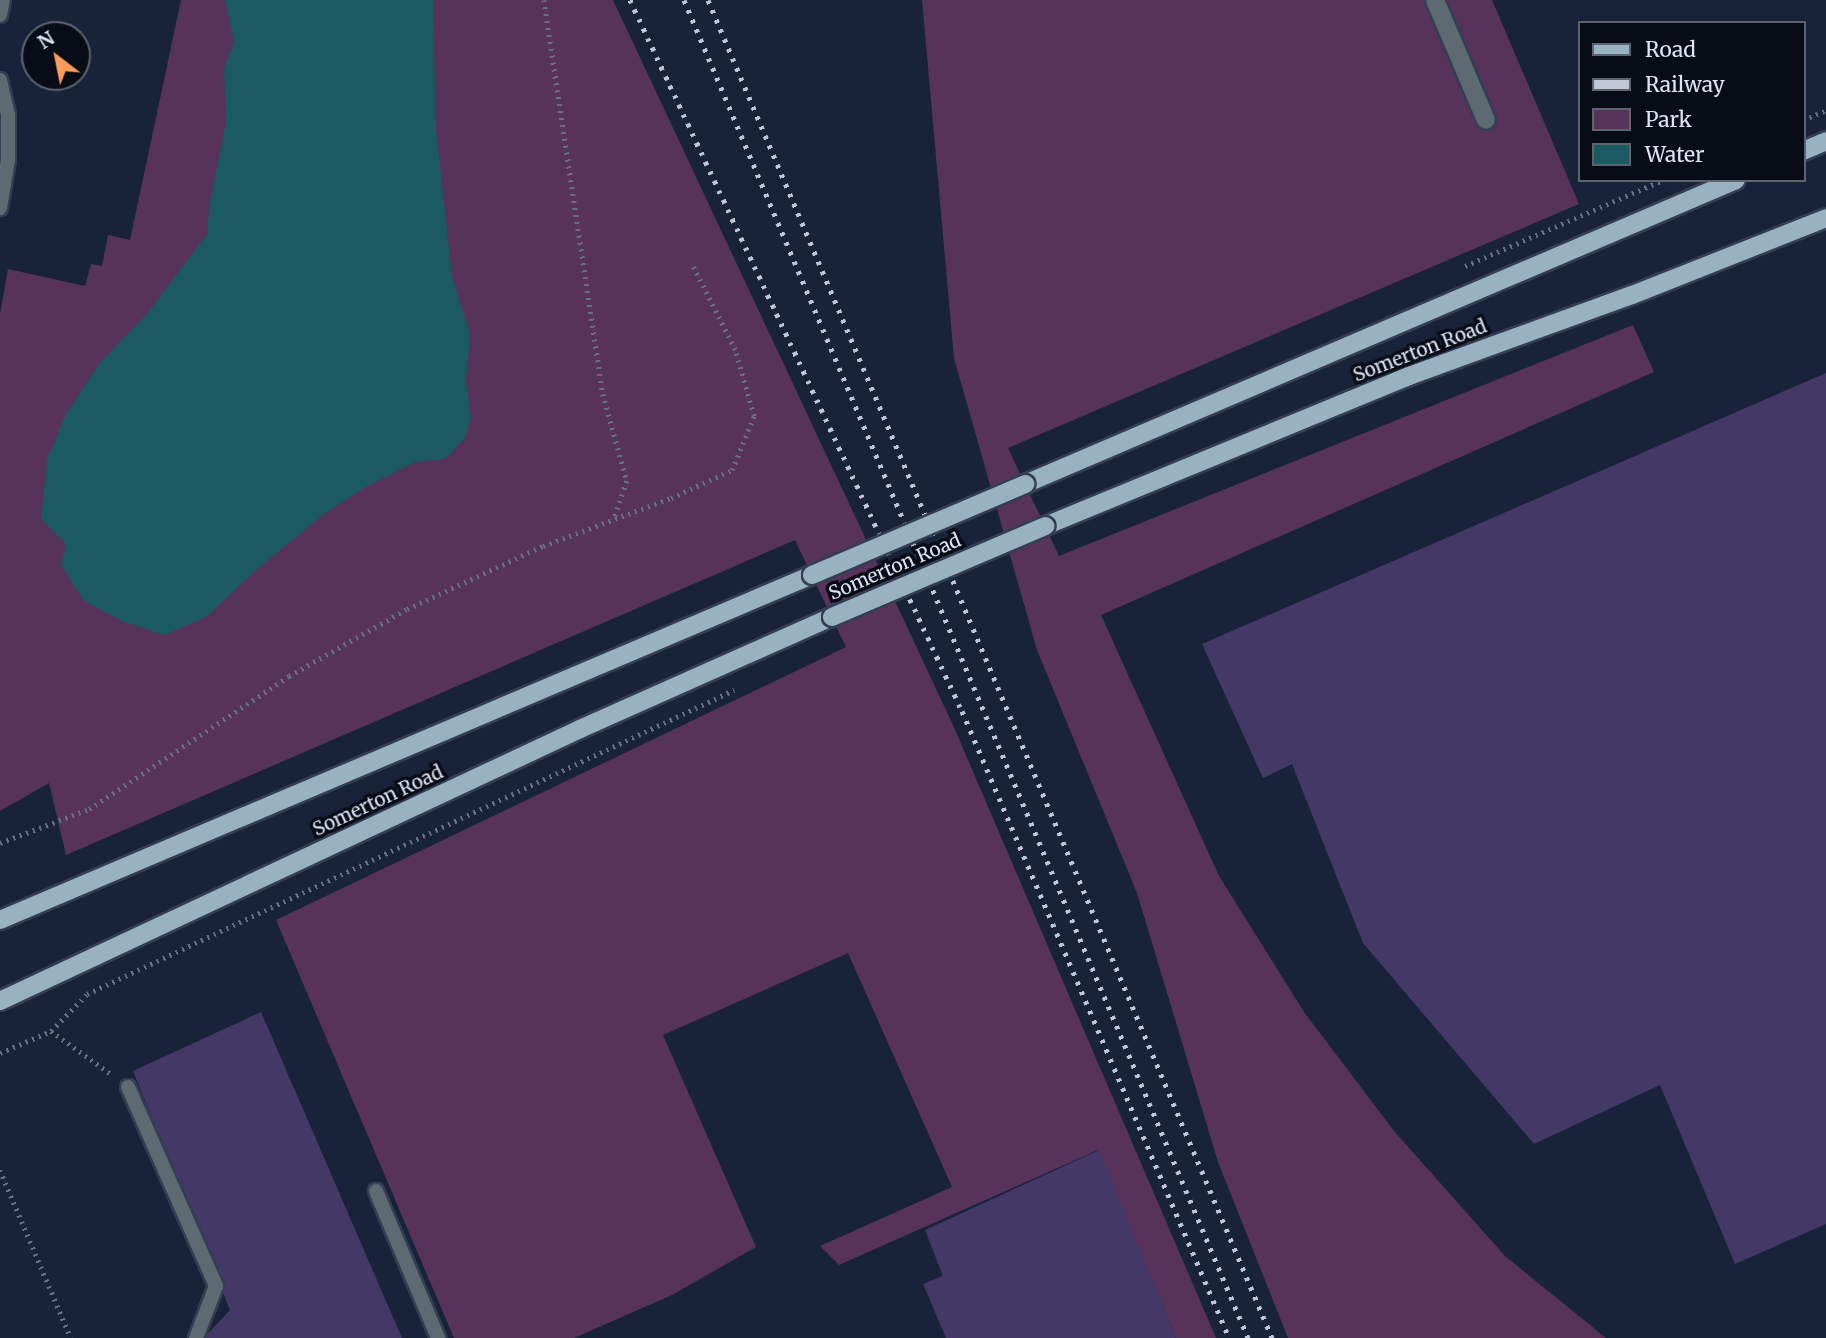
<!DOCTYPE html>
<style>
body{margin:0}
#map{position:relative;width:1826px;height:1338px;overflow:hidden;background:#182339;font-family:Merriweather,serif}
div>[style]{position:absolute}
[style*='--x']{left:calc(var(--x)*1px);top:calc(var(--y)*1px);width:calc(var(--w)*1px);rotate:calc(var(--a)*1deg)}
.green>*{inset:0;background:#57335b}
.water>*{inset:0;background:#1b5a62}
.building>*{inset:0;background:#443867}
.path>*{height:4.5px;margin-top:-2.25px;transform-origin:0;background:repeating-linear-gradient(90deg,#677184 0 2px,transparent 0 7px)}
.roads{filter:drop-shadow(2px 0 #343e53) drop-shadow(-2px 0 #343e53) drop-shadow(0 2px #343e53) drop-shadow(0 -2px #343e53)}
.lane>*{height:14px;margin:-7px;padding:0 7px;transform-origin:7px;border-radius:7px;background:#5e6a72}
.street>*{height:18px;margin:-9px;padding:0 9px;transform-origin:9px;border-radius:9px;background:#5e6a72}
.primary>*{height:18px;margin:-9px;padding:0 9px;transform-origin:9px;border-radius:9px;background:#98b2c2}
.rail>*{height:5px;margin-top:-2.5px;transform-origin:0;background:repeating-linear-gradient(90deg,#bfc7d7 0 3.5px,transparent 0 10.5px)}
.bridges{filter:drop-shadow(2px 0 #343e53) drop-shadow(-2px 0 #343e53) drop-shadow(0 2px #343e53) drop-shadow(0 -2px #343e53)}
.primary-bridge>*{height:18px;margin:-9px;padding:0 9px;transform-origin:9px;border-radius:9px;background:#98b2c2}
span{translate:-50% -50%;white-space:nowrap;text-align:center;line-height:1.15;-webkit-text-stroke:7px #080c16;paint-order:stroke}
.street-label{font-size:19px;color:#dde5f4}
.legend{position:absolute;left:1578px;top:21px;width:228px;height:161px;box-sizing:border-box;background:#080c16;border:2px solid #5d636f;margin:0;padding:9px 12px;list-style:none;font-size:21px;color:#dde5f4}
.legend li{display:flex;align-items:center;gap:14px;height:35px}
.legend b{width:35px;border:2px solid #5d636f}
.north{position:absolute;left:21px;top:21px;width:70px;height:70px;box-sizing:border-box;background:#080c16;border:2px solid #5d636f;border-radius:50%;rotate:328deg;font-size:19px;font-weight:700;line-height:28px;text-align:center;color:#dde5f4}
.north::after{content:'';display:block;margin:auto;width:24px;height:32px;background:#ff9b5b;clip-path:polygon(50% 0,100% 100%,50% 72%,0 100%)}
</style>
<div id="map">
<div class="green">
<div style="clip-path:polygon(181px 0,613px 0,953px 725px,1216px 1338px,1176px 1338px,1098px 1150px,839px 1265px,820px 1246px,952px 1187px,848px 953px,663px 1035px,756px 1247px,672px 1295px,574px 1338px,454px 1338px,276px 920px,846px 647px,795px 540px,66px 855px,49px 783px,0 811px,0 314px,8px 269px,85px 286px,91px 264px,102px 266px,108px 235px,130px 240px)"></div>
<div style="clip-path:polygon(922px 0,1492px 0,1579px 204px,1008px 448px,1059px 556px,1633px 325px,1654px 372px,1101px 615px,1219px 876px,1304px 1012px,1394px 1131px,1505px 1256px,1606px 1338px,1288px 1338px,1218px 1162px,1137px 893px,1037px 650px,954px 358px)"></div>
</div>
<div class="water">
<div style="clip-path:polygon(225px 0,433px 0,436px 130px,452px 276px,470px 334px,466px 382px,471px 417px,465px 438px,445px 459px,415px 462px,364px 488px,324px 514px,255px 571px,206px 617px,165px 635px,124px 622px,83px 600px,61px 564px,66px 544px,41px 519px,47px 460px,66px 414px,99px 364px,147px 314px,207px 234px,210px 201px,226px 122px,224px 68px,234px 42px)"></div>
</div>
<div class="building">
<div style="clip-path:polygon(1826px 373px,1826px 1224px,1735px 1264px,1660px 1085px,1534px 1144px,1363px 943px,1292px 764px,1263px 778px,1202px 644px)"></div>
<div style="clip-path:polygon(261px 1012px,402px 1338px,204px 1338px,230px 1310px,133px 1071px)"></div>
<div style="clip-path:polygon(1099px 1150px,1176px 1338px,946px 1338px,923px 1284px,943px 1276px,925px 1230px)"></div>
</div>
<div class="path">
<div style="--x:544;--y:0;--w:398;--a:81.5"></div>
<div style="--x:603;--y:394;--w:90;--a:74.6"></div>
<div style="--x:627;--y:481;--w:40;--a:108.9"></div>
<div style="--x:1803;--y:120;--w:25;--a:-23"></div>
<div style="--x:1465;--y:266;--w:216;--a:-23.5"></div>
<div style="--x:0;--y:843;--w:95;--a:-20.9"></div>
<div style="--x:89;--y:809;--w:240;--a:-33.6"></div>
<div style="--x:289;--y:676;--w:136;--a:-29.6"></div>
<div style="--x:407;--y:609;--w:150;--a:-24.9"></div>
<div style="--x:543;--y:546;--w:137;--a:-20.6"></div>
<div style="--x:671;--y:498;--w:67;--a:-24.7"></div>
<div style="--x:732;--y:470;--w:58;--a:-67.8"></div>
<div style="--x:754;--y:416;--w:69;--a:-106.1"></div>
<div style="--x:735;--y:350;--w:96;--a:-116.6"></div>
<div style="--x:51;--y:1031;--w:74;--a:35.6"></div>
<div style="--x:0;--y:1053;--w:56;--a:-23.3"></div>
<div style="--x:51;--y:1031;--w:52;--a:-45.8"></div>
<div style="--x:87;--y:994;--w:715;--a:-25.17"></div>
<div style="--x:0;--y:1170;--w:182;--a:67.1"></div>
</div>
<div class="roads">
<div class="lane">
<div style="--x:0;--y:15;--w:15;--a:-79"></div>
<div style="--x:0;--y:80;--w:36;--a:77"></div>
<div style="--x:8;--y:115;--w:45;--a:90"></div>
<div style="--x:8;--y:160;--w:49;--a:99.5"></div>
<div style="--x:128;--y:1087;--w:218;--a:66.1"></div>
<div style="--x:216;--y:1286;--w:56;--a:111"></div>
<div style="--x:376;--y:1191;--w:160;--a:67.1"></div>
</div>
<div class="street">
<div style="--x:1435;--y:0;--w:130;--a:67"></div>
</div>
<div class="primary">
<div style="--x:1803;--y:151;--w:25;--a:-23"></div>
<div style="--x:1025;--y:484;--w:773;--a:-23.15"></div>
<div style="--x:1045;--y:526;--w:394;--a:-22.4"></div>
<div style="--x:1409;--y:376;--w:237;--a:-20"></div>
<div style="--x:1632;--y:295;--w:209;--a:-21.6"></div>
<div style="--x:0;--y:920;--w:882;--a:-23.02"></div>
<div style="--x:0;--y:1001;--w:641;--a:-25.12"></div>
<div style="--x:580;--y:729;--w:276;--a:-24"></div>
</div>
</div>
<div class="rail">
<div style="--x:630;--y:0;--w:785;--a:64.97"></div>
<div style="--x:962;--y:711;--w:681;--a:66.93"></div>
<div style="--x:684;--y:0;--w:1452;--a:67.14"></div>
<div style="--x:708;--y:0;--w:1452;--a:67.14"></div>
</div>
<div class="bridges">
<div class="primary-bridge">
<div style="--x:812;--y:575;--w:232;--a:-23.1"></div>
<div style="--x:832;--y:617;--w:232;--a:-23.1"></div>
</div>
</div>
<div class="street-label">
<span style="left:1420px;top:351px;rotate:-21deg">Somerton Road</span>
<span style="left:895px;top:567px;rotate:-23deg">Somerton Road</span>
<span style="left:378px;top:801px;rotate:-25deg">Somerton Road</span>
</div>
<ul class="legend">
<li><b style="height:9px;background:#98b2c2"></b>Road</li>
<li><b style="height:9px;background:#bfc7d7"></b>Railway</li>
<li><b style="height:19px;background:#57335b"></b>Park</li>
<li><b style="height:19px;background:#1b5a62"></b>Water</li>
</ul>
<div class="north">N</div>
</div>
